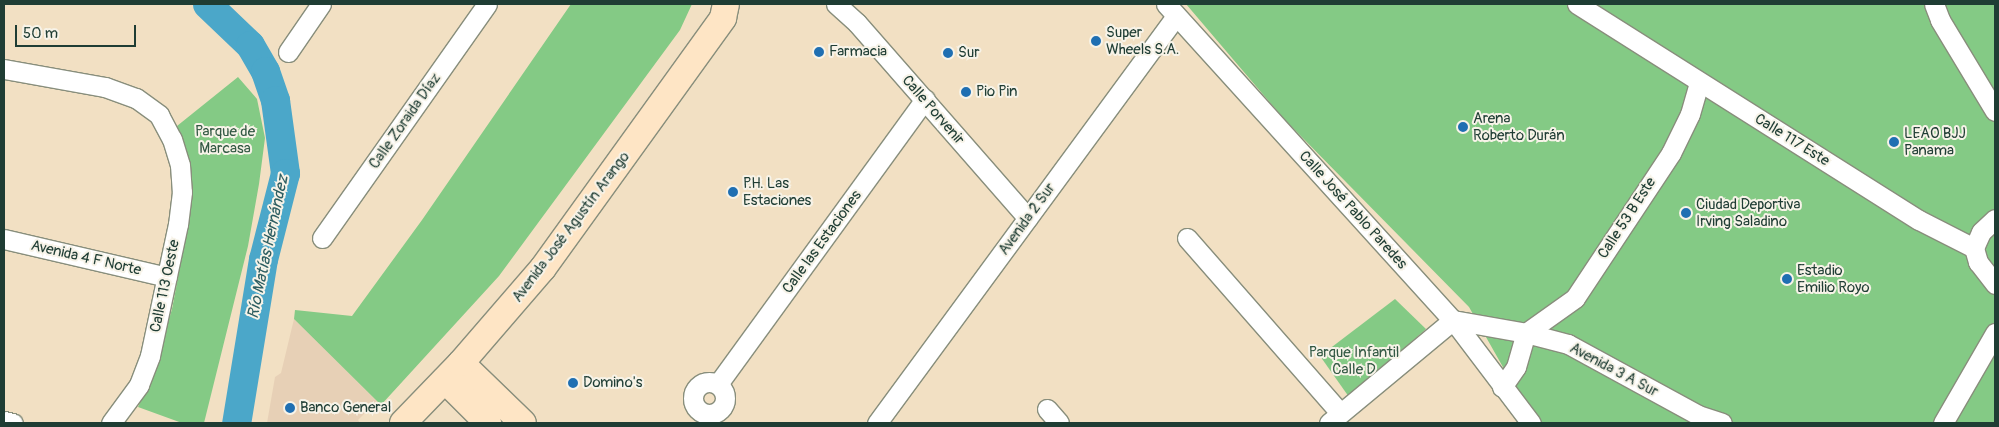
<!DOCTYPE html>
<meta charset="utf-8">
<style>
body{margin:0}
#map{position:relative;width:1999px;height:427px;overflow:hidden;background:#f2e0c3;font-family:Pangolin,sans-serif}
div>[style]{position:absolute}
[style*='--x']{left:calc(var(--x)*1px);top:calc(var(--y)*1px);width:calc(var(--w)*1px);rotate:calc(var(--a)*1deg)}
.built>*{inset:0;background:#e7d0b6}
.green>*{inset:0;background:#84ca85}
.river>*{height:29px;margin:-14.5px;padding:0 14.5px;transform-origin:14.5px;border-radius:14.5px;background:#4ba7c9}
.roads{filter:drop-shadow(1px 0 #888e7c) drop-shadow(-1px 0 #888e7c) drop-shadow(0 1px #888e7c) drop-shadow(0 -1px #888e7c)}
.street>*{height:19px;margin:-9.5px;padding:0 9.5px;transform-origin:9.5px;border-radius:9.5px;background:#fff}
.street>.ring{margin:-9.5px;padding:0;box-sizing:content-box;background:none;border:19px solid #fff;border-radius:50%}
.secondary>*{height:26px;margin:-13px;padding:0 13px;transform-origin:13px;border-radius:13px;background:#fee5c5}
.dots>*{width:14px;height:14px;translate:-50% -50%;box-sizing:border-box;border:2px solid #f7f3e8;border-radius:50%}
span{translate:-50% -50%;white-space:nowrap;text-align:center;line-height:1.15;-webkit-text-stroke:4px #f7f3e8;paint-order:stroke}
.poi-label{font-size:15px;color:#1f3d34}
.left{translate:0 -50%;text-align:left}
.street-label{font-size:15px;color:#1f3d34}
.park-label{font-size:15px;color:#335944}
.water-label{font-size:16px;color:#2c5d61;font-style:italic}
.frame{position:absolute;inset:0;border:5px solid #1f3d34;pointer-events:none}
.scale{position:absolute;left:15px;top:25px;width:121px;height:22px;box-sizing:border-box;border:2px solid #1f3d34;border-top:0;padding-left:6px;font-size:15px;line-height:18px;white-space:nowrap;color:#1f3d34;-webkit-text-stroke:4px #f7f3e8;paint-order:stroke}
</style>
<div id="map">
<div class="built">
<div style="clip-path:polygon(294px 319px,377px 401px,358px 420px,360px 423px,267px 423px,275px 377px,281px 373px)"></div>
</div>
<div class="green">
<div style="clip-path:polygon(571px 4px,692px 4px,680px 30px,499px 276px,381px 405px,294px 319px,295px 310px,352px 316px,422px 220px)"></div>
<div style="clip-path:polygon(1186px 4px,1995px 4px,1995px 423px,1541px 423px,1521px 399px,1469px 307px,1284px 119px)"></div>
<div style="clip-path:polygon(238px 77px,257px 99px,265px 138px,259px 184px,248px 246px,204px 423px,182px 423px,138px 407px,152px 376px,172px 309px,187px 230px,191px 164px,177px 126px)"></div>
<div style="clip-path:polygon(1395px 299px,1426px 329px,1349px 397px,1320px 356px)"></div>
</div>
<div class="river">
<div style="--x:207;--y:4;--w:59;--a:43.6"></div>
<div style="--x:250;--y:45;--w:30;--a:60"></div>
<div style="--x:265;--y:71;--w:31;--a:71"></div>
<div style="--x:275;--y:100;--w:74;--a:82.2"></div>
<div style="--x:285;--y:173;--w:89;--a:104.3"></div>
<div style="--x:263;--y:259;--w:166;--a:99.3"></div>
</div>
<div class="roads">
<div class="street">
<div style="--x:836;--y:4;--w:28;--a:42"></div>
<div style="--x:857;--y:23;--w:259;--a:48.8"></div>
<div style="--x:1166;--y:4;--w:427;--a:47.8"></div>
<div style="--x:1453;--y:320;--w:129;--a:52.9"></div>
<div style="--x:1577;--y:4;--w:404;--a:32.3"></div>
<div style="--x:1919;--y:220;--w:62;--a:27"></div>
<div style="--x:1974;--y:248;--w:15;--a:74"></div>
<div style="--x:1978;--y:262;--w:28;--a:52"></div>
<div style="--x:1934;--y:4;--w:17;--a:69"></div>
<div style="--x:1940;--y:20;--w:106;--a:58.9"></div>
<div style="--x:288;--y:52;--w:58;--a:-55.5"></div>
<div style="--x:4;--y:69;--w:103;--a:10.1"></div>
<div style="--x:105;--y:87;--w:33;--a:20"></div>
<div style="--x:136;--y:98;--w:29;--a:36"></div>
<div style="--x:159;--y:115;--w:27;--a:62"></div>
<div style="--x:172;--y:139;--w:27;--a:73"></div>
<div style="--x:180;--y:165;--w:27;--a:86"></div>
<div style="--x:182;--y:192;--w:32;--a:97"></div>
<div style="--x:178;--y:224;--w:135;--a:102"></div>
<div style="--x:150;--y:356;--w:31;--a:111"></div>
<div style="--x:139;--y:385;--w:47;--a:126.4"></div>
<div style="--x:322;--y:238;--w:286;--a:-54.8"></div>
<div style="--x:1187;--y:238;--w:232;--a:48.8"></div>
<div style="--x:4;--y:239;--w:167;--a:13.1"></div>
<div style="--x:1974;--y:248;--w:17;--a:-66"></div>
<div style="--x:1981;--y:232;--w:19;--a:-43"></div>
<div class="ring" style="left:693px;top:382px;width:13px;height:13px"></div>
<div style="--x:718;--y:384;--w:352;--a:-54"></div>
<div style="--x:1502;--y:387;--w:24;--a:-55"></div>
<div style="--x:1516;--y:367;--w:35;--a:-74"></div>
<div style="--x:1526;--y:333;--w:60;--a:-35.5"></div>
<div style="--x:1575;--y:298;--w:174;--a:-56.5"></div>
<div style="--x:1671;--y:153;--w:43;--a:-64"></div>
<div style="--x:1690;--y:114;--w:33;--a:-74"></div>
<div style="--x:1047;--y:409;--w:18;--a:49"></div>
<div style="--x:4;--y:421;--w:9;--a:13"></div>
<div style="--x:877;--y:423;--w:505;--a:-53.7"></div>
<div style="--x:1329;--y:423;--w:161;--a:-39.7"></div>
<div style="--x:1453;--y:320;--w:74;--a:10.1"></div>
<div style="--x:1526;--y:333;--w:43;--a:14.7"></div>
<div style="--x:1568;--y:344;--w:148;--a:28.6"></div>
<div style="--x:1698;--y:415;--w:25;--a:18"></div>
<div style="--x:1943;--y:423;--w:104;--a:-60"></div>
</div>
<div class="secondary">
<div style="--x:461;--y:363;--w:86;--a:44.1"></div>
<div style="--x:445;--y:380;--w:61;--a:45"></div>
<div style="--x:403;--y:423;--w:83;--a:-46"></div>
<div style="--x:461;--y:363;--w:125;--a:-49.2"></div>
<div style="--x:543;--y:268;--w:308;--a:-54.2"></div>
<div style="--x:723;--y:18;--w:14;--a:-78"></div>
</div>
</div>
<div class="dots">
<div style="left:1096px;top:41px;background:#1f6fb2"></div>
<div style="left:819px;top:52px;background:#1f6fb2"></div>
<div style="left:948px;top:53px;background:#1f6fb2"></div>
<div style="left:966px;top:92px;background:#1f6fb2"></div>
<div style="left:1463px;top:127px;background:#1f6fb2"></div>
<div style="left:1894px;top:142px;background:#1f6fb2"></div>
<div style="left:733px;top:192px;background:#1f6fb2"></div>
<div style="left:1686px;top:213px;background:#1f6fb2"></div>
<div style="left:1787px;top:279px;background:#1f6fb2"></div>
<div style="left:573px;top:383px;background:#1f6fb2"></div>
<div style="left:290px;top:408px;background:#1f6fb2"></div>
</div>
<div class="poi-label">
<span class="left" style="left:1106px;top:41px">Super<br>Wheels S.A.</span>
<span class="left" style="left:829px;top:52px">Farmacia</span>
<span class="left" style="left:958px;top:53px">Sur</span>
<span class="left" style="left:976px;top:92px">Pio Pin</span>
<span class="left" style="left:1473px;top:127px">Arena<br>Roberto Durán</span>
<span class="left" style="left:1904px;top:142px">LEAO BJJ<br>Panama</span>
<span class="left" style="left:743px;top:192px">P.H. Las<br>Estaciones</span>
<span class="left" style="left:1696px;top:213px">Ciudad Deportiva<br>Irving Saladino</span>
<span class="left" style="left:1797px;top:279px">Estadio<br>Emilio Royo</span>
<span class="left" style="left:583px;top:383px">Domino's</span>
<span class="left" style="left:300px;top:408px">Banco General</span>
</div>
<div class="street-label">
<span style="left:933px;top:110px;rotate:49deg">Calle Porvenir</span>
<span style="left:405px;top:121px;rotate:-55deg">Calle Zoraida Díaz</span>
<span style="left:1792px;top:140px;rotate:32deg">Calle 117 Este</span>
<span style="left:1353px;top:210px;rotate:48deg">Calle José Pablo Paredes</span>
<span style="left:1627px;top:218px;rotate:-57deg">Calle 53 B Este</span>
<span style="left:1027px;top:219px;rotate:-54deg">Avenida 2 Sur</span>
<span style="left:571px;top:227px;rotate:-53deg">Avenida José Agustín Arango</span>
<span style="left:822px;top:242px;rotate:-54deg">Calle las Estaciones</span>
<span style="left:86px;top:258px;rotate:13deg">Avenida 4 F Norte</span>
<span style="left:165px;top:286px;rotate:-78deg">Calle 113 Oeste</span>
<span style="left:1614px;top:370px;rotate:28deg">Avenida 3 A Sur</span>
</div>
<div class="park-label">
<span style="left:225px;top:140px">Parque de<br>Marcasa</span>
<span style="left:1354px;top:361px">Parque Infantil<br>Calle D</span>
</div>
<div class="water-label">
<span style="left:268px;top:247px;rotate:-78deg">Río Matías Hernández</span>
</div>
<div class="frame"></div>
<div class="scale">50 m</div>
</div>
